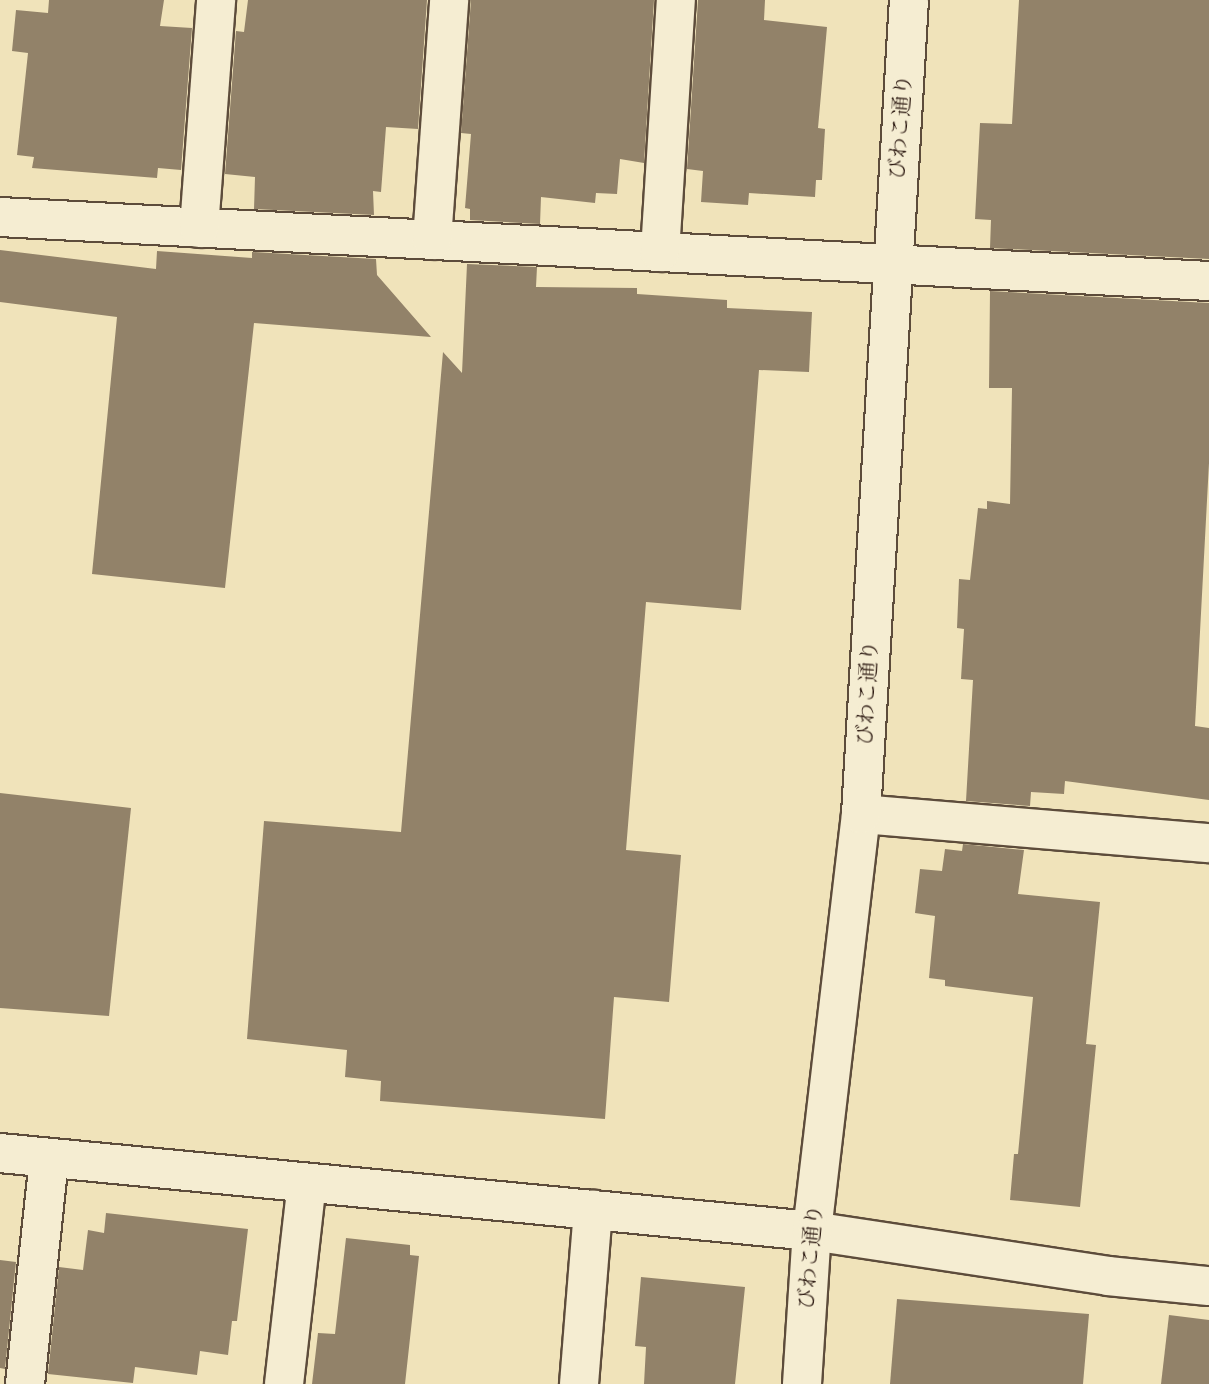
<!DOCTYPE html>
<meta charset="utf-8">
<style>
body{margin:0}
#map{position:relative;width:1209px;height:1384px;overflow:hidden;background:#f0e3ba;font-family:"IM FELL DW Pica","Noto Serif JP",serif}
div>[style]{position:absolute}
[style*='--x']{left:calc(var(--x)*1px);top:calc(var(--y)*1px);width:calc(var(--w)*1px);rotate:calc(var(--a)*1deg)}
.building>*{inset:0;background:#928269}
.roads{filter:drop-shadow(2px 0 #5d4c3b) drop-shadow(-2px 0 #5d4c3b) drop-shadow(0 2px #5d4c3b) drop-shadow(0 -2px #5d4c3b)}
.street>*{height:38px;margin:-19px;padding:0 19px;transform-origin:19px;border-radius:19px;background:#f5edd2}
.secondary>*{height:38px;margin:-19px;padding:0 19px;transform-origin:19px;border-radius:19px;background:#f5edd2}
span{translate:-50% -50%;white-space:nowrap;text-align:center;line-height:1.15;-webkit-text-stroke:7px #f5edd2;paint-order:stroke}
.street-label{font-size:21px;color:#2c1911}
</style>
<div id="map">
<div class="building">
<div style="clip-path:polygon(49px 0,164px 0,160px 26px,192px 28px,181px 170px,158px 168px,157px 178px,32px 168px,34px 157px,17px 155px,28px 53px,12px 51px,16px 10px,48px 13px)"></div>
<div style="clip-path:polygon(248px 0,427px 0,418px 129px,386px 127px,381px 192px,373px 191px,374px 215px,254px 209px,255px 177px,225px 174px,236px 31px,244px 32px)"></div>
<div style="clip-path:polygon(471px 0,654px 0,644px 163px,620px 159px,617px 194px,596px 193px,595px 203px,541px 197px,540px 224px,470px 220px,470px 209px,465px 208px,471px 134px,461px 133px)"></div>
<div style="clip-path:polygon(698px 0,765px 0,764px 20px,827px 27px,818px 128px,825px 129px,822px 180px,816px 180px,815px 197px,749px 193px,748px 205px,701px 202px,703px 171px,687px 169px)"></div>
<div style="clip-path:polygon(1019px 0,1209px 0,1209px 259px,990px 248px,991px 220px,975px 219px,980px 123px,1012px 124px)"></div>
<div style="clip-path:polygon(0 250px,156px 269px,157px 251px,252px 258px,252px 252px,376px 259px,377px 275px,431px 337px,254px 323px,225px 588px,92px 574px,117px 317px,0 302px)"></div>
<div style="clip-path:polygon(467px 264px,537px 267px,536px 287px,637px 288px,637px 294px,727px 300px,727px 308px,812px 312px,809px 372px,759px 370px,741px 610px,646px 602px,626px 850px,681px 855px,669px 1002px,614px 997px,605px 1119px,380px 1101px,381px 1081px,345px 1077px,347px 1050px,247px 1039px,264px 821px,401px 832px,443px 352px,462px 373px)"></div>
<div style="clip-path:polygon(990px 291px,1209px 303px,1209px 463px,1195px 726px,1209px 728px,1209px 800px,1065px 781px,1064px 794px,1031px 792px,1030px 806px,966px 801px,973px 680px,961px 679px,964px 629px,957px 628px,959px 579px,970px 580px,978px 508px,987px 509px,987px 501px,1010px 504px,1012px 388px,989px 388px)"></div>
<div style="clip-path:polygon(0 793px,131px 808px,109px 1016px,0 1008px)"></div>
<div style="clip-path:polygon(963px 844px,1024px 850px,1018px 894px,1100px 902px,1086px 1044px,1096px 1045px,1080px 1207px,1010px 1200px,1014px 1154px,1018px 1154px,1033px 997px,945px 986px,945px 980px,929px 978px,935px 916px,915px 913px,920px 869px,942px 871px,945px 849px,962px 851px)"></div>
<div style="clip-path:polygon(106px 1213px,248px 1229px,237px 1321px,232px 1321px,228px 1355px,200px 1351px,197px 1375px,135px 1367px,133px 1383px,48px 1374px,59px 1267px,83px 1270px,88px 1230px,104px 1233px)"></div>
<div style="clip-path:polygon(346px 1238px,410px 1245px,410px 1255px,419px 1256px,405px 1384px,312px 1384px,318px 1333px,335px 1334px)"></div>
<div style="clip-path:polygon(0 1260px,16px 1262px,5px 1369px,0 1368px)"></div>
<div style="clip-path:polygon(641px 1277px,745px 1287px,735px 1384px,644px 1384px,646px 1347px,635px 1346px)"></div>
<div style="clip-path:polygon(897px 1299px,1089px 1314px,1083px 1384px,890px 1384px)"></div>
<div style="clip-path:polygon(1169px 1315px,1209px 1320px,1209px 1384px,1161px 1384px)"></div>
</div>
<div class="roads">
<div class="street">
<div style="--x:0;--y:217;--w:1211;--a:3.03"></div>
<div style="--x:199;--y:228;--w:229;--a:-85.7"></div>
<div style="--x:432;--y:240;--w:241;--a:-85.9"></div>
<div style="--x:660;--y:252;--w:253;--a:-86.4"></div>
<div style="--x:861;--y:814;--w:349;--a:4.8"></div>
<div style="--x:812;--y:1231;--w:299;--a:8.6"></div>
<div style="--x:1108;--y:1276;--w:101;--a:5.7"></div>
<div style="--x:25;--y:1384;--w:227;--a:-83.9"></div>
<div style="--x:284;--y:1384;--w:202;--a:-83.5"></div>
<div style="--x:579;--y:1384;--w:175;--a:-85.4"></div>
</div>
<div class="secondary">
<div style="--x:0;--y:1153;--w:816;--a:5.49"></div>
<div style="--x:802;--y:1384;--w:153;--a:-86.3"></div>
<div style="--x:812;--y:1231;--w:420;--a:-83.3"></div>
<div style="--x:861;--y:814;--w:815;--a:-86.63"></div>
</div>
</div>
<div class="street-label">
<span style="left:901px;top:127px;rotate:-86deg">びわこ通り</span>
<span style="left:868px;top:693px;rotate:-87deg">びわこ通り</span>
<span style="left:811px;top:1257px;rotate:-85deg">びわこ通り</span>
</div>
</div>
